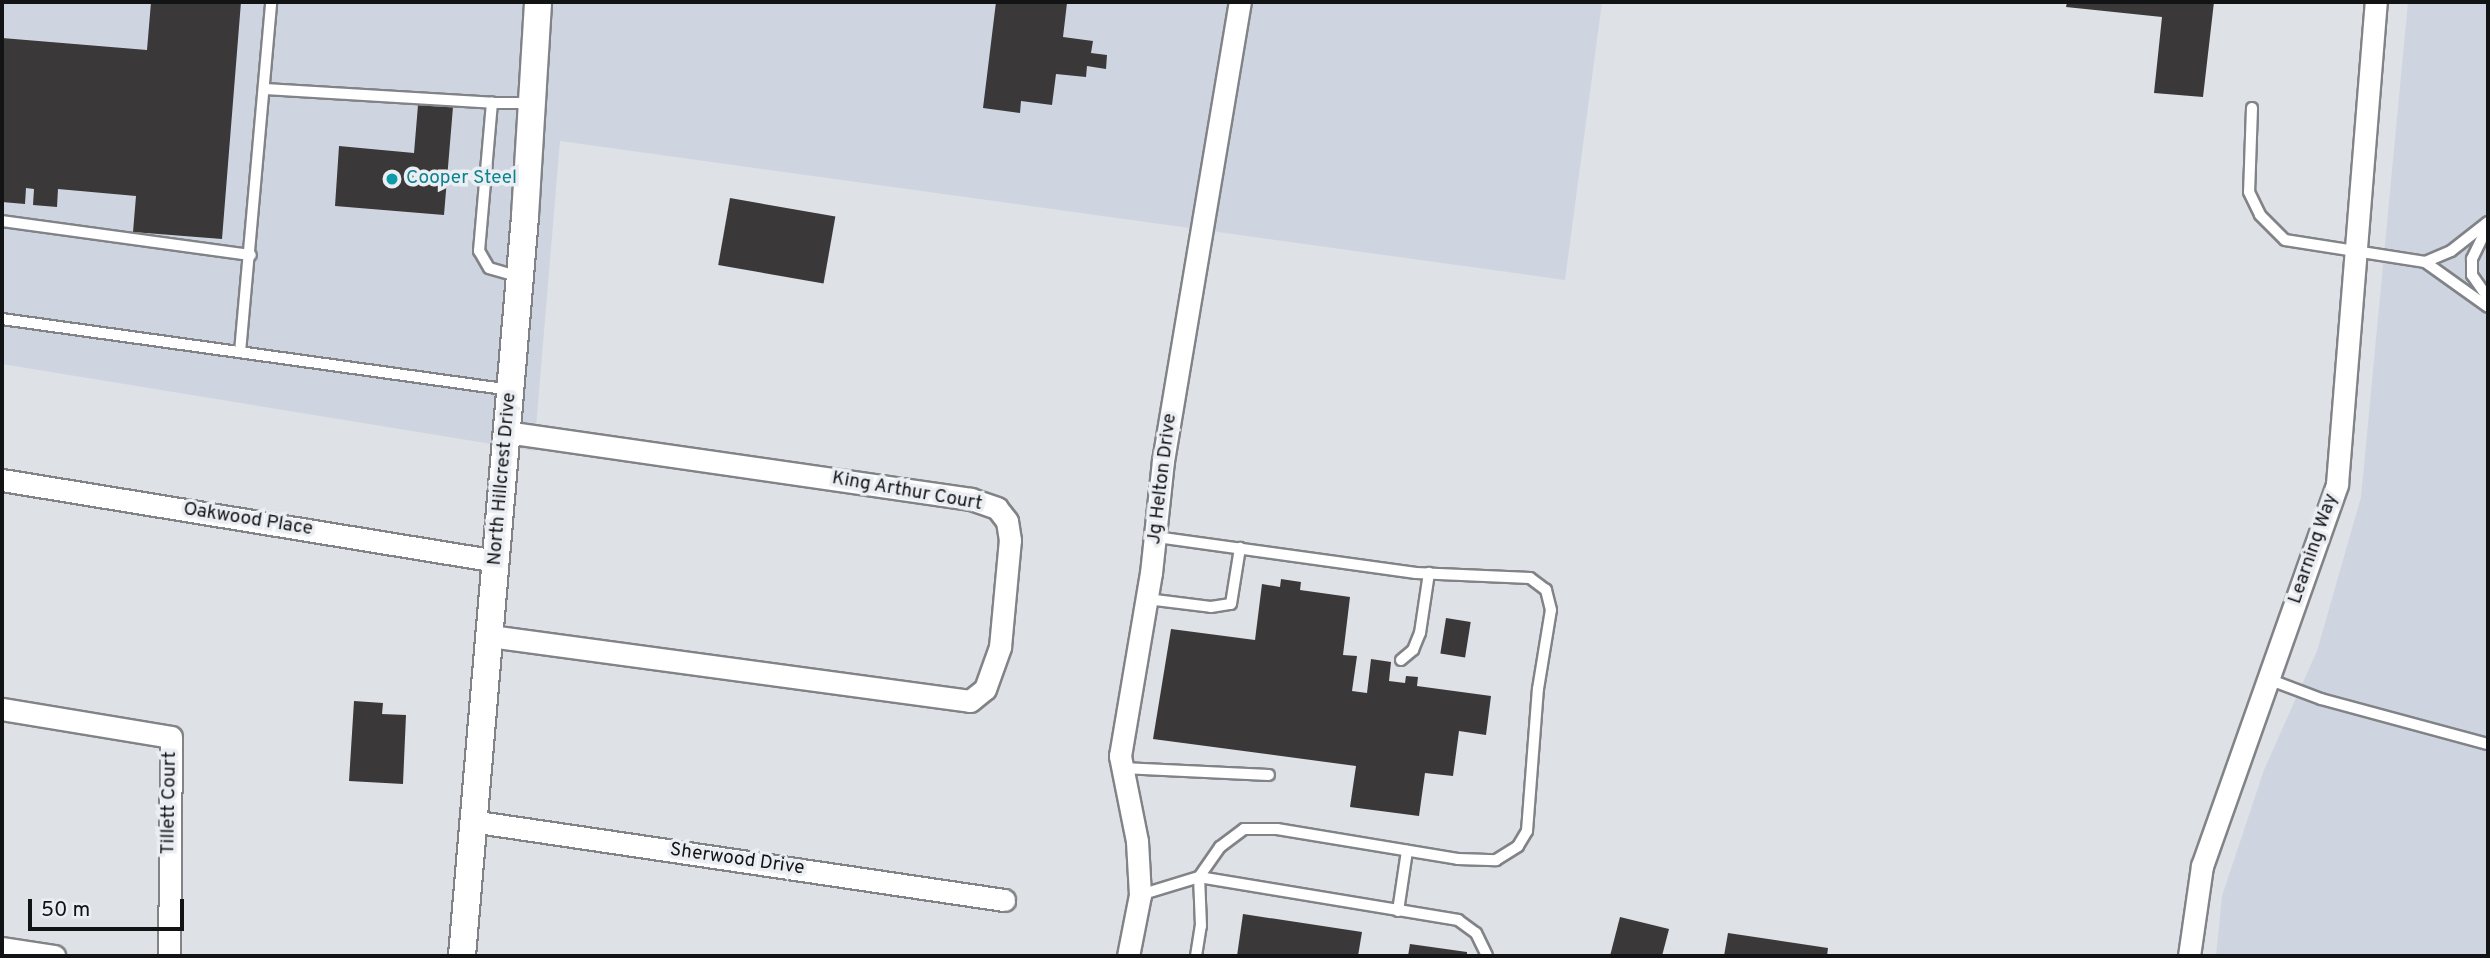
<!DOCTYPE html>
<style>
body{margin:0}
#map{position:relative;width:2490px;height:958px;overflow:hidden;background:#dee1e5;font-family:Overpass,sans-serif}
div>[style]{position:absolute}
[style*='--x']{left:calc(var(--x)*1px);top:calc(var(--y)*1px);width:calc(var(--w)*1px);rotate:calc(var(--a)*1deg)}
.built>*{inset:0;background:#cfd5e0}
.building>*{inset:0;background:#3b383a;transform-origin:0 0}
.roads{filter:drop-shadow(2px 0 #818387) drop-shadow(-2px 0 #818387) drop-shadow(0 2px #818387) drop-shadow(0 -2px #818387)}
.service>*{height:10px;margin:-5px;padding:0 5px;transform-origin:5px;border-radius:5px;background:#fff}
.minor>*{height:21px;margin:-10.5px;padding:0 10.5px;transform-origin:10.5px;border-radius:10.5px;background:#fff}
.tertiary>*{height:26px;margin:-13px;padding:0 13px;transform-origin:13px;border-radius:13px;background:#fff}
.dots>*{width:19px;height:19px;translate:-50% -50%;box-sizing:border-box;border:4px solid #ebeef2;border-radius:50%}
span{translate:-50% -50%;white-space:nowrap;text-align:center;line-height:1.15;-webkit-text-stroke:7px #ebeef2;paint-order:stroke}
.culture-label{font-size:19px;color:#0d838f}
.left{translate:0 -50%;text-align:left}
.street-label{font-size:19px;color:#121315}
.frame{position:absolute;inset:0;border:4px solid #121315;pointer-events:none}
.scale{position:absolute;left:28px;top:899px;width:156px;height:32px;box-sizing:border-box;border:4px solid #121315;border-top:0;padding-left:9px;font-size:21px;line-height:24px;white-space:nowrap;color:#121315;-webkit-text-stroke:5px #ebeef2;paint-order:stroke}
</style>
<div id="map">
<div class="built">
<div style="clip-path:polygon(2px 2px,1602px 2px,1565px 280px,560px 141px,534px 451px,2px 364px)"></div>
<div style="clip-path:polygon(2408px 2px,2488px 2px,2488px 956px,2216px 956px,2222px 896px,2264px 770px,2317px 651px,2361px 497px)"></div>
</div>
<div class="building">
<div style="clip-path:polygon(151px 2px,241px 2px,222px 239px,133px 232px,136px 196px,58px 189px,57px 207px,33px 205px,34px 189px,26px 188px,25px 204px,2px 202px,2px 38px,147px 50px)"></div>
<div style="clip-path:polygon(996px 2px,1067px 3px,1063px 37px,1093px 41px,1091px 53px,1107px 55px,1106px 69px,1087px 66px,1086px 77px,1056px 74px,1052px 105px,1021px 101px,1020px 113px,983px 108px)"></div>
<div style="clip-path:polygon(2067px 2px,2214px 2px,2203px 97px,2154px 93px,2162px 17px,2066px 7px)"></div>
<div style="clip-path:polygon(418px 105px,453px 107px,444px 215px,335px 206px,339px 146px,414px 153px)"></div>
<div style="left:730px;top:198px;width:107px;height:68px;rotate:10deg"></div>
<div style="clip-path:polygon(1281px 579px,1301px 582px,1300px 590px,1350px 597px,1343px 655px,1357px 656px,1352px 691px,1367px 693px,1371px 659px,1391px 662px,1389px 681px,1405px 683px,1406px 676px,1418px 677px,1417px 686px,1491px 696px,1486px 735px,1459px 731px,1453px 776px,1425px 773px,1419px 816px,1350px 807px,1356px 766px,1153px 739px,1171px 629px,1255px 640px,1262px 584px,1280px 587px)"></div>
<div style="left:1446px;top:618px;width:25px;height:36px;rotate:9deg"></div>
<div style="clip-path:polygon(354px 701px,383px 703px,382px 714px,406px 715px,403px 784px,349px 781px)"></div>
<div style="clip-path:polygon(1243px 914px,1362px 932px,1358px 956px,1237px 956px)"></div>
<div style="clip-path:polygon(1620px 917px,1669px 929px,1662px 956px,1610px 956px)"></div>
<div style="clip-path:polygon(1728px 933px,1828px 948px,1827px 956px,1724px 956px)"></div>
<div style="clip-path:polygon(1410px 944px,1467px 952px,1467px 956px,1408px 956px)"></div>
</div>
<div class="roads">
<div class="service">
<div style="--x:266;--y:89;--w:226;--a:3.5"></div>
<div style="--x:2252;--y:108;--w:84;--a:92"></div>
<div style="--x:2249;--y:192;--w:25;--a:64"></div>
<div style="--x:2260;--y:215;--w:35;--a:45"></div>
<div style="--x:2285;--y:240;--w:142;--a:8.9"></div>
<div style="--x:2425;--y:262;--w:77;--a:35.5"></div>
<div style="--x:2;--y:221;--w:251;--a:7.8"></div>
<div style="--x:2488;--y:226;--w:37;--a:116"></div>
<div style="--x:2472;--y:259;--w:16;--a:90"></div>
<div style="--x:2472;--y:275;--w:28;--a:55"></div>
<div style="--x:2425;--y:262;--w:28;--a:-23"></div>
<div style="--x:2451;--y:251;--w:47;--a:-38.1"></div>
<div style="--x:520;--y:277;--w:32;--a:-164"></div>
<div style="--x:489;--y:268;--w:20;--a:-120"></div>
<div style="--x:479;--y:251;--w:149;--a:-85"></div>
<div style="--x:492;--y:103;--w:39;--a:0"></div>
<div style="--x:2;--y:319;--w:514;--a:7.94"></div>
<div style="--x:240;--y:352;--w:351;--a:-84.9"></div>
<div style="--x:1147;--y:599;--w:64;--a:7.1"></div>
<div style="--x:1211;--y:607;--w:20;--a:-9"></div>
<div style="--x:1231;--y:604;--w:57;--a:-80.9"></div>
<div style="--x:1401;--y:660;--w:16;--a:-40"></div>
<div style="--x:1413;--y:650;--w:18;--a:-68"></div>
<div style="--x:1420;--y:633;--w:61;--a:-81.5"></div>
<div style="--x:2268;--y:679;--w:57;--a:20.7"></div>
<div style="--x:2321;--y:699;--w:173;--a:15.1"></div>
<div style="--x:1122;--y:768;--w:147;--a:2.7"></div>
<div style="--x:1140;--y:895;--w:62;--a:-17"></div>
<div style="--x:1199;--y:877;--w:37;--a:-55"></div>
<div style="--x:1220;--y:847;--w:30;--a:-37"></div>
<div style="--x:1244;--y:829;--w:33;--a:0"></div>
<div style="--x:1277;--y:829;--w:183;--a:9.4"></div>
<div style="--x:1458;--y:859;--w:38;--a:2"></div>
<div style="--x:1496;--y:860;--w:26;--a:-32"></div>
<div style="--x:1518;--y:846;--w:17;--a:-59"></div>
<div style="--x:1527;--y:831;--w:142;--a:-85.6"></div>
<div style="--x:1538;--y:689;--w:80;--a:-80.7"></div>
<div style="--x:1551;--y:610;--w:21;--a:-104"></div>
<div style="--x:1546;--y:590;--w:20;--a:-143"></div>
<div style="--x:1530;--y:578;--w:114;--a:-177.5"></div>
<div style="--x:1416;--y:573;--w:263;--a:-172.1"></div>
<div style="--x:1398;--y:911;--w:61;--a:-81.5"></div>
<div style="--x:1196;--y:956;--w:30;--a:-81"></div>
<div style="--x:1201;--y:926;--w:49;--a:-92.3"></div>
<div style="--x:1199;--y:877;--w:263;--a:9.4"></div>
<div style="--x:1458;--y:920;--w:22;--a:36"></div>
<div style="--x:1476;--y:933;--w:25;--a:64"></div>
</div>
<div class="minor">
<div style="--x:2;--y:480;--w:500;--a:9.3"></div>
<div style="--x:490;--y:636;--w:484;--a:7.7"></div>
<div style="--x:970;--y:701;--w:19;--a:-39"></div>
<div style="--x:985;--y:689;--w:45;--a:-70.3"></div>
<div style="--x:1000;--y:647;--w:107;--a:-84.7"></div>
<div style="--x:1010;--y:540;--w:19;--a:-99"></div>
<div style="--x:1007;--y:521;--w:16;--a:-128"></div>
<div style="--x:997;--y:508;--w:28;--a:-161"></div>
<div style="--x:971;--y:499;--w:469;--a:-171.8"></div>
<div style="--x:2;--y:709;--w:171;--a:9.4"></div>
<div style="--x:171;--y:737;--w:219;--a:90.5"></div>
<div style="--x:471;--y:821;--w:539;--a:8.43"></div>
<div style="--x:2;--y:948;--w:53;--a:8.7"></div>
<div style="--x:1128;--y:956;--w:62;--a:-78.9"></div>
<div style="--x:1140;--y:895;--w:54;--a:-93.2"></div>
<div style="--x:1137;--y:841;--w:87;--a:-101.3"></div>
<div style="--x:1120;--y:756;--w:186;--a:-80.4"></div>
<div style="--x:1151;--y:573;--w:113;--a:-83.9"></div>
<div style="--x:1163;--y:461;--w:465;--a:-80.5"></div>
<div style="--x:2189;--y:956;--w:91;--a:-81.8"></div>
<div style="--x:2202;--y:866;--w:405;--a:-70.5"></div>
<div style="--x:2337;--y:484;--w:484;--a:-85.4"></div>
</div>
<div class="tertiary">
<div style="--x:462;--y:956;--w:743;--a:-85.13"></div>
<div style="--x:525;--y:216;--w:214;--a:-86.5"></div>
</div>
</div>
<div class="dots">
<div style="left:392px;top:179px;background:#0f9aa8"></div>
</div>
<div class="culture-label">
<span class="left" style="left:406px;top:179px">Cooper Steel</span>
</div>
<div class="street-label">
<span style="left:503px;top:479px;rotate:-85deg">North Hillcrest Drive</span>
<span style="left:1163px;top:479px;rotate:-83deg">Jg Helton Drive</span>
<span style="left:907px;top:492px;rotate:10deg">King Arthur Court</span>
<span style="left:248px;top:520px;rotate:9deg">Oakwood Place</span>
<span style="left:2314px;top:549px;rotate:-71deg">Learning Way</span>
<span style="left:170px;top:803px;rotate:-89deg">Tillett Court</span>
<span style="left:737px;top:860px;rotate:8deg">Sherwood Drive</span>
</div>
<div class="frame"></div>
<div class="scale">50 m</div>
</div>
